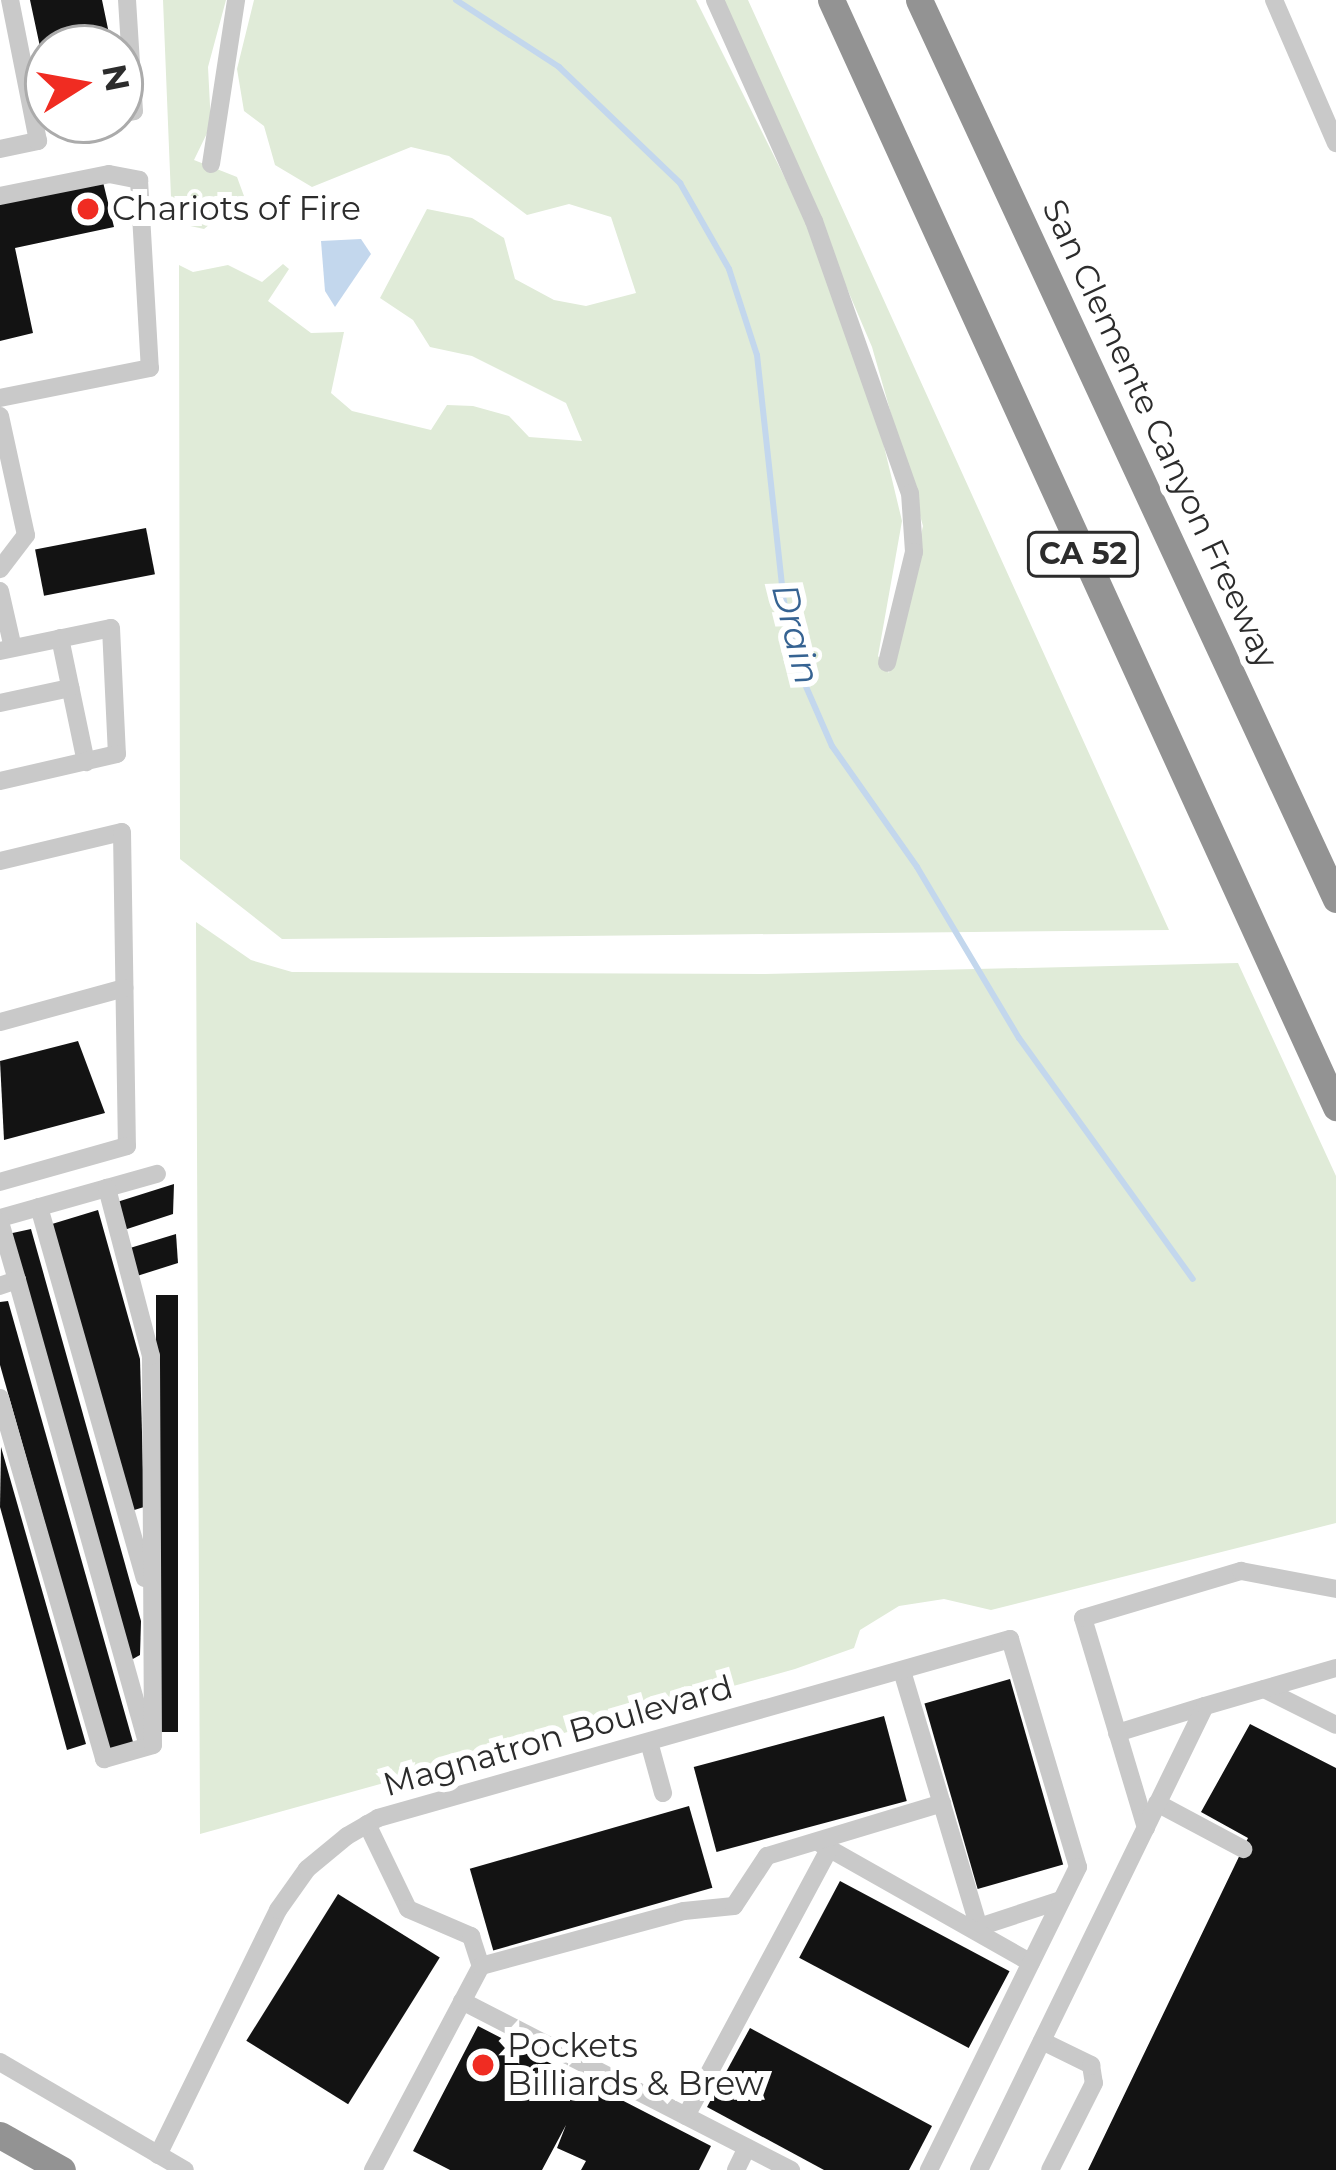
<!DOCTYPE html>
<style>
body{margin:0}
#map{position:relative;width:1336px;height:2170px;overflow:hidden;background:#fff;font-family:Montserrat,sans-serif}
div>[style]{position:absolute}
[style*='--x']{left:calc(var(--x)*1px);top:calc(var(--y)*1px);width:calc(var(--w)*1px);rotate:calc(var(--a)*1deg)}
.green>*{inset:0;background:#e0ebd8}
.water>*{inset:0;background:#c3d7ed}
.stream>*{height:6px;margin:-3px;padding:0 3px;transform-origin:3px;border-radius:3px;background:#c3d7ed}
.building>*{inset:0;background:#131313;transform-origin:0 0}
.minor>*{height:18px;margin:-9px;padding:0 9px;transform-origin:9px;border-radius:9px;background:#c9c9c9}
.highway>*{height:27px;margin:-13.5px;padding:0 13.5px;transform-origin:13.5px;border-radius:13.5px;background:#939393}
.dots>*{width:33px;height:33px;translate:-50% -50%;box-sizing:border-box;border:6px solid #fff;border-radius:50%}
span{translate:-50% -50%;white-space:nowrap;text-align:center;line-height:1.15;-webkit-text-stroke:12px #fff;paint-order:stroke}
.shield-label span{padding:3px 9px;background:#fff;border:3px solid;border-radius:9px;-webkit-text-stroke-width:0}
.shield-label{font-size:30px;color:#2c2c2c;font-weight:700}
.poi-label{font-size:33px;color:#2c2c2c}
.left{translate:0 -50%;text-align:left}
.street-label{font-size:33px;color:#2c2c2c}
.water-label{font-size:36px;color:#366392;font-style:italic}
.north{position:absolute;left:24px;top:24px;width:120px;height:120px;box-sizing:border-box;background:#fff;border:3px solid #ababab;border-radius:50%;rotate:79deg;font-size:33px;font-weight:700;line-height:48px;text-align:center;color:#2c2c2c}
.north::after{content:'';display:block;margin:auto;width:42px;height:54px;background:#f02c22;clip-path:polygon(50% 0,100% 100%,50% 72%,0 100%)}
</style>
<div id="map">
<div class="green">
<div style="clip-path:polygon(163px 0,226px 0,208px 67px,211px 125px,194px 160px,237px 177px,244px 196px,204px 229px,172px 222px)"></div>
<div style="clip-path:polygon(254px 0,696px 0,805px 218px,883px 442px,902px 521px,878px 656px,889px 673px,923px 526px,872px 347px,724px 0,748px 0,1169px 930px,282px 939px,180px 859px,179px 265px,193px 272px,228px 265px,262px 282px,283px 264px,289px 269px,268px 301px,311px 333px,344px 332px,331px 393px,352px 411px,431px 430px,447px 405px,473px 406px,509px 416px,529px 437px,582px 441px,566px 403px,472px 356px,430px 347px,413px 320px,380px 298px,427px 209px,472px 218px,504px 238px,515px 279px,554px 300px,586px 306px,636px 293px,611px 217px,569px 204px,527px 215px,449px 156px,411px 147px,312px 187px,275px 165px,264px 126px,244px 111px,237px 69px)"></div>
<div style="clip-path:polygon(196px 922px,251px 960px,292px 972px,765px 974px,1238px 963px,1336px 1176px,1336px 1523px,991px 1610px,944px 1599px,899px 1606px,860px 1630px,854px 1648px,795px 1669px,200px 1834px)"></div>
</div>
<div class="water">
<div style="clip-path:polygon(361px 239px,371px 254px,335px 307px,325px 291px,321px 241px)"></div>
</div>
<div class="stream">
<div style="--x:456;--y:0;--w:123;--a:33"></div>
<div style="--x:559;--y:67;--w:168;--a:43.8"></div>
<div style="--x:680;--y:183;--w:99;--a:60.3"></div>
<div style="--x:729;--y:269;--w:90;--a:72"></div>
<div style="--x:757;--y:355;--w:242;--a:83.8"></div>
<div style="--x:783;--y:596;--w:71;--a:78.7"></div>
<div style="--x:797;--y:666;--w:87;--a:66.4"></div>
<div style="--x:832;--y:746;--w:148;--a:54.9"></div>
<div style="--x:917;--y:867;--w:199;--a:59.2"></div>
<div style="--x:1019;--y:1038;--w:297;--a:54.2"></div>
</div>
<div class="building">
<div style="clip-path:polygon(30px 0,102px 0,112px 48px,48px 48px,46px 75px)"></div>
<div style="clip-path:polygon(103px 182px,114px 227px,15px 248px,33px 333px,0 341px,0 203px)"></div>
<div style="left:146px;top:528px;width:47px;height:113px;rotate:79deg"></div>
<div style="clip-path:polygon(78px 1041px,105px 1113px,4px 1140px,0 1061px)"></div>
<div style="clip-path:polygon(174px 1184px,173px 1214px,124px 1230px,117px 1202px)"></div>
<div style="clip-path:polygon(98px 1210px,140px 1359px,144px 1507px,131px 1511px,52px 1224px)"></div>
<div style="clip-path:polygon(31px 1229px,141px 1621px,140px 1655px,131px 1660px,8px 1234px)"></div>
<div style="clip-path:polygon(176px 1234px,178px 1263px,137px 1276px,130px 1248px)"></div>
<div style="left:156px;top:1295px;width:22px;height:437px"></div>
<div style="clip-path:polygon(8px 1301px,133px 1742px,109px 1750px,0 1365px,0 1302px)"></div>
<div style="clip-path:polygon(1px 1447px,86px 1744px,67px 1750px,0 1507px)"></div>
<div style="left:1010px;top:1679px;width:193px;height:89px;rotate:74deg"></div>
<div style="left:884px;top:1716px;width:88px;height:197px;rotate:75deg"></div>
<div style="clip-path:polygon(1250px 1724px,1336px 1768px,1336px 2170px,1088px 2170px,1248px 1838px,1201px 1812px)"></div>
<div style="left:689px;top:1806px;width:85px;height:228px;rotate:74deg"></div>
<div style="left:840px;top:1881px;width:192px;height:87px;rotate:28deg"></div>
<div style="left:338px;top:1894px;width:120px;height:173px;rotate:32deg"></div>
<div style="clip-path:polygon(478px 2026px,711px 2146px,699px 2170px,581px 2170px,586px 2161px,557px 2148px,566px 2125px,542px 2170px,450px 2170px,413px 2151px)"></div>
<div style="clip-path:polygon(750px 2028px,932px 2126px,909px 2170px,824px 2170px,707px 2107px)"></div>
</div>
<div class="minor">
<div style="--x:715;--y:0;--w:242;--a:65.9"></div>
<div style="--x:814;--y:221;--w:288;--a:70.6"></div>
<div style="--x:910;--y:493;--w:59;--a:86.1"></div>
<div style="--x:914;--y:552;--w:114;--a:103.7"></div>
<div style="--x:1274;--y:0;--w:156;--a:66.6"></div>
<div style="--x:120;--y:114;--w:14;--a:-12"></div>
<div style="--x:134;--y:111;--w:111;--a:-93.6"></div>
<div style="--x:66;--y:126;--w:26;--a:-13"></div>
<div style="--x:0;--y:149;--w:39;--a:-12"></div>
<div style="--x:38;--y:141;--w:144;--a:-101.2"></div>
<div style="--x:211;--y:164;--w:166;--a:-81.3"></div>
<div style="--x:0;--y:196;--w:111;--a:-11.4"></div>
<div style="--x:109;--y:174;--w:31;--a:11"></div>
<div style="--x:139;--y:180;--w:188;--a:86.7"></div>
<div style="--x:150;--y:368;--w:153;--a:168.7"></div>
<div style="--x:0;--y:416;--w:122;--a:77.7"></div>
<div style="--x:26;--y:535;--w:43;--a:127.4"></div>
<div style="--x:0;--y:591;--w:58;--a:77.2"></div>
<div style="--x:60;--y:638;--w:127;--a:78.2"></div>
<div style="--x:0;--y:651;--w:113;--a:-11.7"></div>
<div style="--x:111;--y:628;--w:126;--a:87.3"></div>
<div style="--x:117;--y:754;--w:120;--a:167"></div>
<div style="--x:0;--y:703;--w:72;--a:-12.1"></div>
<div style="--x:0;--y:861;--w:125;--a:-13.4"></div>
<div style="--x:122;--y:832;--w:314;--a:89.1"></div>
<div style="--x:127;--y:1146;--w:132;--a:164.2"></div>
<div style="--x:0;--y:1022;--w:129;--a:-15.3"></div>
<div style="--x:39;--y:1207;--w:386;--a:74.1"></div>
<div style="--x:0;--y:1218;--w:163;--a:-15.7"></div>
<div style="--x:0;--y:1222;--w:60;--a:73.7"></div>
<div style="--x:17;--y:1280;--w:18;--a:161"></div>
<div style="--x:17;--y:1280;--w:476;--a:74.3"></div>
<div style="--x:0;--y:1398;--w:376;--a:73.9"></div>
<div style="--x:104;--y:1759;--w:51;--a:-15.9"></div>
<div style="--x:153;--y:1745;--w:389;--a:-90.3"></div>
<div style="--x:151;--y:1356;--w:174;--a:-104.7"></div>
<div style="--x:902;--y:1671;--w:267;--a:73.3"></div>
<div style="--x:979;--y:1927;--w:86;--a:-18.2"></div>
<div style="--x:1264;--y:1689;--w:80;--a:26.6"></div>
<div style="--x:1117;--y:1733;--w:92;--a:-17.1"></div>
<div style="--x:649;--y:1742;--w:53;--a:74.6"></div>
<div style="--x:1157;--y:1803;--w:98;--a:28.1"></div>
<div style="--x:367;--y:1824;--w:94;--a:64.2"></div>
<div style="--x:408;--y:1909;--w:69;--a:23.2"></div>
<div style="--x:471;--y:1936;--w:32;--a:72"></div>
<div style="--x:1146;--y:1828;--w:219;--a:-106.7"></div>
<div style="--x:1083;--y:1618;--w:165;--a:-16.6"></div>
<div style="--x:1241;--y:1571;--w:97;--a:10.7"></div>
<div style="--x:821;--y:1844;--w:241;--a:29.5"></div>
<div style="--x:462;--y:2001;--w:370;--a:27.2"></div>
<div style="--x:1042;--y:2041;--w:55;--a:26.1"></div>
<div style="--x:1091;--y:2065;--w:18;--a:81"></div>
<div style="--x:1094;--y:2083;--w:97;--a:116.8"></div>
<div style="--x:0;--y:2062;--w:214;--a:30.3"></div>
<div style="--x:686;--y:2116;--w:303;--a:-61.8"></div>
<div style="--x:158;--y:2155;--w:273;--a:-63.9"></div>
<div style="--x:278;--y:1910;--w:50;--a:-54.7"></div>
<div style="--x:307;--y:1869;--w:52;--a:-39.5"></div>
<div style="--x:347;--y:1836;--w:36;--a:-30"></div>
<div style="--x:378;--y:1818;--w:657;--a:-15.81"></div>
<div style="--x:1010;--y:1639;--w:238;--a:73.4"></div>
<div style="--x:1078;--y:1867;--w:338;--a:116.2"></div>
<div style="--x:373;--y:2170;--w:231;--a:-62.1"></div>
<div style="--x:481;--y:1966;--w:210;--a:-15.2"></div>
<div style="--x:684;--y:1911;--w:50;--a:-5.7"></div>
<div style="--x:734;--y:1906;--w:60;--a:-56.6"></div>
<div style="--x:767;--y:1856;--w:183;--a:-16.8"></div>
<div style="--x:736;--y:2170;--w:25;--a:-64"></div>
<div style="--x:979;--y:2170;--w:516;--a:-64.03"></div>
<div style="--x:1205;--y:1706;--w:136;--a:-16.2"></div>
</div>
<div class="highway">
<div style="--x:831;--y:0;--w:1217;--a:65.48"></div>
<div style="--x:919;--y:0;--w:991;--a:65.12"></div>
<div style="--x:0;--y:2135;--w:71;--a:29.4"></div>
</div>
<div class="dots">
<div style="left:88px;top:209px;background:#f02c22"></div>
<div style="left:483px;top:2065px;background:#f02c22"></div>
</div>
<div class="shield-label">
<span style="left:1083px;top:554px">CA 52</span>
</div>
<div class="poi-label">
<span class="left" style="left:112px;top:209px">Chariots of Fire</span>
<span class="left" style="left:507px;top:2065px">Pockets<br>Billiards &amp; Brew</span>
</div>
<div class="street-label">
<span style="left:1160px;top:434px;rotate:65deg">San Clemente Canyon Freeway</span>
<span style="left:558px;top:1736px;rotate:-16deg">Magnatron Boulevard</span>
</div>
<div class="water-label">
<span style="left:796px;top:634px;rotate:76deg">Drain</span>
</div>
<div class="north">N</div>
</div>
